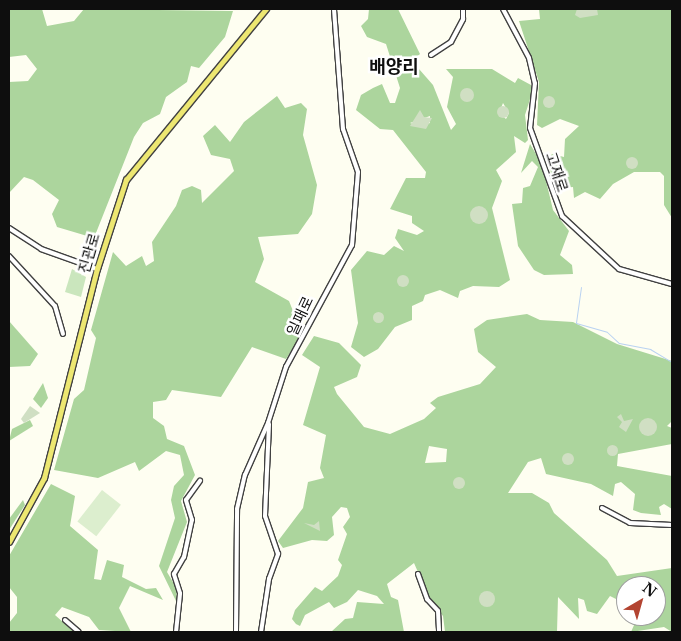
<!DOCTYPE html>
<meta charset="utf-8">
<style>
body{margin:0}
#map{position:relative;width:681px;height:641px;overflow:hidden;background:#fefef1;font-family:"Libre Baskerville","Noto Sans KR",serif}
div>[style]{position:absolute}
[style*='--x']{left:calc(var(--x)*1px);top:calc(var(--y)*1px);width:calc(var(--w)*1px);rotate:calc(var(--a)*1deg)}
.green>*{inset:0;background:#cae6bd}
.forest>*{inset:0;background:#acd59d}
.cemetery>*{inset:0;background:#d0dfc3}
.round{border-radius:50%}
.pitch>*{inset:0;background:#dceece;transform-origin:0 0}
.stream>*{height:1px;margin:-0.5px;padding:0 0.5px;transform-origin:0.5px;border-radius:0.5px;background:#b9d2f1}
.roads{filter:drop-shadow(1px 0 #414141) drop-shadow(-1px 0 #414141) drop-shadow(0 1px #414141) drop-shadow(0 -1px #414141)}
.minor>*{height:4px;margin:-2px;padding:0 2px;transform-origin:2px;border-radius:2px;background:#fff}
.major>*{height:4.5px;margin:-2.25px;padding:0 2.25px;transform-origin:2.25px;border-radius:2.25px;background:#ede771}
span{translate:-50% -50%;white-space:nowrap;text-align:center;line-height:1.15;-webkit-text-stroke:5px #fff;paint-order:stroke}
.street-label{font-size:15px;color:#0e0e0e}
.quarter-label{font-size:18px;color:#0e0e0e;font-weight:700}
.frame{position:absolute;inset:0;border:10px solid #0e0e0e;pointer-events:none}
.north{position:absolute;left:616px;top:576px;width:50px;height:50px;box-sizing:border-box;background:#fff;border:1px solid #9f9f9f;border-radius:50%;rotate:38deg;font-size:14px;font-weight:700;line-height:20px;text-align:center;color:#0e0e0e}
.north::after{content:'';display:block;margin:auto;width:18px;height:22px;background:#b34431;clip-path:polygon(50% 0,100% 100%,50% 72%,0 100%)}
</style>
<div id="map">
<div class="green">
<div style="clip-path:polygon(72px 269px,86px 277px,81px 297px,65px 292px)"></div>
</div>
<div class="forest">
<div style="clip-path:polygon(9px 9px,42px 9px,47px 26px,74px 21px,84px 9px,233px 11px,225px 37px,199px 68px,191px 66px,187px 82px,166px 97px,160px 114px,143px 123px,134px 137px,94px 238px,57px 227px,52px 214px,59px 200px,33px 180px,24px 177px,9px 193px,9px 82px,28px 81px,37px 69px,26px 55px,9px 57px)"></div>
<div style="clip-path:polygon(evenodd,369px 9px,398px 9px,420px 54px,412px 61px,433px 85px,451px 130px,456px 124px,447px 107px,453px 77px,446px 69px,492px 69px,515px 83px,518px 78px,531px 85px,531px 96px,525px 115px,528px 140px,525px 143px,514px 136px,516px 152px,496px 170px,502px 181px,492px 208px,510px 280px,499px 287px,473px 286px,460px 291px,458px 298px,440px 290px,425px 295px,423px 301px,412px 306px,412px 320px,395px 327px,378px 349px,364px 357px,351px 347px,358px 323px,351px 270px,367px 251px,384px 255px,394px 246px,404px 251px,395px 238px,398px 229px,417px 235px,424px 231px,412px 223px,412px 216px,390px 209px,406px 178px,425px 178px,426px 172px,393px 130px,380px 129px,356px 110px,361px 95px,373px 88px,382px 84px,390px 103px,395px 103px,400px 88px,386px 44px,367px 37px,361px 26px,368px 19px,369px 9px,503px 103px,509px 113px,506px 119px,499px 113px,503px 103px,369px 9px,430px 116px,430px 123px,421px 126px,410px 123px,430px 116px)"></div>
<div style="clip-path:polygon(539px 9px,672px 9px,672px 218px,664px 205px,664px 176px,660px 172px,634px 172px,613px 184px,600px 199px,585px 192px,574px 198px,573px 187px,553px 189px,549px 158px,552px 154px,564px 157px,565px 139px,579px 126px,560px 119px,542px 128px,537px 125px,539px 82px,519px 21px,540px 19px)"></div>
<div style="clip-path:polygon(277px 96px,285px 108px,301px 103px,307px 109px,303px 135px,317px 185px,312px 214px,298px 234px,258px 237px,264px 259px,255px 282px,289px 301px,295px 316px,292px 327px,301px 336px,286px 359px,252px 347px,221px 397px,172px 390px,166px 400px,153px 402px,153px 418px,164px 426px,167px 439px,184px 446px,195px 475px,181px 501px,187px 522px,167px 572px,177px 589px,176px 601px,159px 566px,175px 518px,171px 500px,174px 486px,184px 475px,180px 455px,166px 451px,139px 471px,135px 462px,98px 478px,54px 470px,74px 399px,84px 390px,96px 338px,91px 330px,113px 252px,126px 266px,142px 256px,146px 266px,154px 261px,152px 242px,176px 206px,182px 190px,192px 186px,201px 190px,202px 203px,234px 171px,230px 159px,211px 155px,203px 136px,215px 125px,230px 142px,244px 122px)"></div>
<div style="clip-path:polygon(530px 144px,542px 164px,553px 210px,569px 231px,560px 255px,572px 265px,573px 274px,544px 275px,534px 270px,518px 246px,512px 204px,522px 203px,523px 188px,530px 186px,538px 167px,532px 161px,521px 173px)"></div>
<div style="clip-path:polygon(evenodd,527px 314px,540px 320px,573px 322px,617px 344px,672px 361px,672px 421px,667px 426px,672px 428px,672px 444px,618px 454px,617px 466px,672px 476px,672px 509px,664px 504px,659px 507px,661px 515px,641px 513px,633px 510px,635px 494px,621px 482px,615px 484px,613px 496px,591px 484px,546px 474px,541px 458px,528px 462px,508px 493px,532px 493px,549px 503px,554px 513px,607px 560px,617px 576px,672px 568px,672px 632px,664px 627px,631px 632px,638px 616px,656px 616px,656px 586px,626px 586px,626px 604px,610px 596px,597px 614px,587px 611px,584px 600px,578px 598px,579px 619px,558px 597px,557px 632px,445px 632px,443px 616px,431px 602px,414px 563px,387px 584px,391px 597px,398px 600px,404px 632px,331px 632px,345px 619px,353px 618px,357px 602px,384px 604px,377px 596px,358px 590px,347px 602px,334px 608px,329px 602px,305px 615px,300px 626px,296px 624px,292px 619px,295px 610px,315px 587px,322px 591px,338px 576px,342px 565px,338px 560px,347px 534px,343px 527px,350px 517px,347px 508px,341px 507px,332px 517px,334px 535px,327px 541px,312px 540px,283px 548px,278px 541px,303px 508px,308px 482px,324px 478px,320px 468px,326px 435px,303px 425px,320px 367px,302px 355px,314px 336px,339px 343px,361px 365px,357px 377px,334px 387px,337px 394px,364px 427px,390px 434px,424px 419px,436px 408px,430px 403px,438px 397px,480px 384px,496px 367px,478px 352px,474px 329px,487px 320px,527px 314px,429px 446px,447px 449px,446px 462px,425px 463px,429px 446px)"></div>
<div style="clip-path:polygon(9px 321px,38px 354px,30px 366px,9px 367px)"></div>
<div style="clip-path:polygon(43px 383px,48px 398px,41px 408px,33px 399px)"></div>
<div style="clip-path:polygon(30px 420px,33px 426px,9px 441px,12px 429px)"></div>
<div style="clip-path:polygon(51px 484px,75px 496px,70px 526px,98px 550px,94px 579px,101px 580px,107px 560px,124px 565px,122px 577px,146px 589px,156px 588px,163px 600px,130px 586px,119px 608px,131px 632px,99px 630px,89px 617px,62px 607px,55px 615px,74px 632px,9px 632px,9px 623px,17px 613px,17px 597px,9px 587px,9px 556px)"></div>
<div style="clip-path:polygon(23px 500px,25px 505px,9px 530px,9px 519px)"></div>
</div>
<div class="cemetery">
<div style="clip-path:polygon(577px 9px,597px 9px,598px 15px,580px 18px,575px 15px)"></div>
<div class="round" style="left:460px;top:88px;width:14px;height:14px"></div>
<div class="round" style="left:543px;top:96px;width:12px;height:12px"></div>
<div class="round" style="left:497px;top:106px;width:12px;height:12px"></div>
<div style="clip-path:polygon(420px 110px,424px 117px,432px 118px,426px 129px,410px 126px)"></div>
<div class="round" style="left:626px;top:157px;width:12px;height:12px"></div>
<div class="round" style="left:470px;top:206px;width:18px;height:18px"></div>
<div class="round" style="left:397px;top:275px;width:12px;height:12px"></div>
<div class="round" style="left:372.5px;top:311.5px;width:11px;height:11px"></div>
<div style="clip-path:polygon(30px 406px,40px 413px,24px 423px,21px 419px)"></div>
<div style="clip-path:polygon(621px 414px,624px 421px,633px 419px,626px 432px,619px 427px,622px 422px,617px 417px)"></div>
<div class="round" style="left:639px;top:418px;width:18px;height:18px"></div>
<div class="round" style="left:606.5px;top:444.5px;width:11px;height:11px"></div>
<div class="round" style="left:562px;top:453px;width:12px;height:12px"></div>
<div class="round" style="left:453px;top:477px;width:12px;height:12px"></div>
<div style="clip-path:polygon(319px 521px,320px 531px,304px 523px,314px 525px)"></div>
<div class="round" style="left:479px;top:591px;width:16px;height:16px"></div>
</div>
<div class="pitch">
<div style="left:102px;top:490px;width:24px;height:40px;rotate:38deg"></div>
</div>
<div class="stream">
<div style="--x:581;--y:287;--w:36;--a:98"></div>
<div style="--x:576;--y:323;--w:32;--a:16"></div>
<div style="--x:607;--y:332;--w:16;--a:43"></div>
<div style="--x:619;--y:343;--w:32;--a:11"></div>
<div style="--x:650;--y:349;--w:26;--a:31"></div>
</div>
<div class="roads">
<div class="minor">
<div style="--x:503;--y:9;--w:55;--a:62"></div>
<div style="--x:529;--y:58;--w:26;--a:77"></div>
<div style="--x:535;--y:83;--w:45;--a:96.3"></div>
<div style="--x:530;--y:128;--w:94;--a:70"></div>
<div style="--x:562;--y:216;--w:78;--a:42.9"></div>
<div style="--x:619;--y:269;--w:55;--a:15.8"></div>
<div style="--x:431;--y:55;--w:24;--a:-33"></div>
<div style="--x:451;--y:42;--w:26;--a:-62"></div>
<div style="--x:463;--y:19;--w:10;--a:-90"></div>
<div style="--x:9;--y:228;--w:38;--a:33"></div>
<div style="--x:41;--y:249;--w:59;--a:19.7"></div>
<div style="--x:9;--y:256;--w:68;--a:47.4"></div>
<div style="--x:55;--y:306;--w:29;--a:74"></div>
<div style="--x:602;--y:508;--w:32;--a:28"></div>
<div style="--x:630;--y:523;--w:42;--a:2.7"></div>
<div style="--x:418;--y:574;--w:27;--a:70"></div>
<div style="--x:427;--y:599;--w:16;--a:47"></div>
<div style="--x:438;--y:611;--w:21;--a:87"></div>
<div style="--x:65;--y:620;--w:18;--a:41"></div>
<div style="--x:176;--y:632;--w:39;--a:-84"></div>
<div style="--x:180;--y:593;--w:20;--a:-108"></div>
<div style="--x:174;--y:574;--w:20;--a:-60"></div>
<div style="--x:184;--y:557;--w:38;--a:-78"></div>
<div style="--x:192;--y:520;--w:21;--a:-107"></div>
<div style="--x:186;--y:500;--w:24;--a:-54"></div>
<div style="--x:236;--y:632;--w:123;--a:-89.5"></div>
<div style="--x:237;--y:509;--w:35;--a:-77"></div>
<div style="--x:245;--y:475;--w:57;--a:-66.1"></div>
<div style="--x:268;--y:423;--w:59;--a:-72.2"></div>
<div style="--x:286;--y:367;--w:139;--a:-61.6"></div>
<div style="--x:352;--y:245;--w:73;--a:-85.3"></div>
<div style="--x:358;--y:172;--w:46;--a:-109.2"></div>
<div style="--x:343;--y:129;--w:120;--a:-94.3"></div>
<div style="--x:261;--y:632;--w:54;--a:-81.4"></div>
<div style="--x:269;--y:579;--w:27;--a:-70"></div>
<div style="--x:278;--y:554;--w:40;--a:-108.9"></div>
<div style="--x:265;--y:516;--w:92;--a:-87.5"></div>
</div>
<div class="major">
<div style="--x:9;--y:542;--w:73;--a:-61.3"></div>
<div style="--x:44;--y:478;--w:216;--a:-75.8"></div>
<div style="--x:97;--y:269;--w:94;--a:-72"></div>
<div style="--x:126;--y:180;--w:221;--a:-50.7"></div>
</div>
</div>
<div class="street-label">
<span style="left:557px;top:172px;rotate:72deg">고재로</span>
<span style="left:89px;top:253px;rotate:-74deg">진관로</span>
<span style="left:300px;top:316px;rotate:-65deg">일패로</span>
</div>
<div class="quarter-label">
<span style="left:394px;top:67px">배양리</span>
</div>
<div class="frame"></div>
<div class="north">N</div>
</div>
